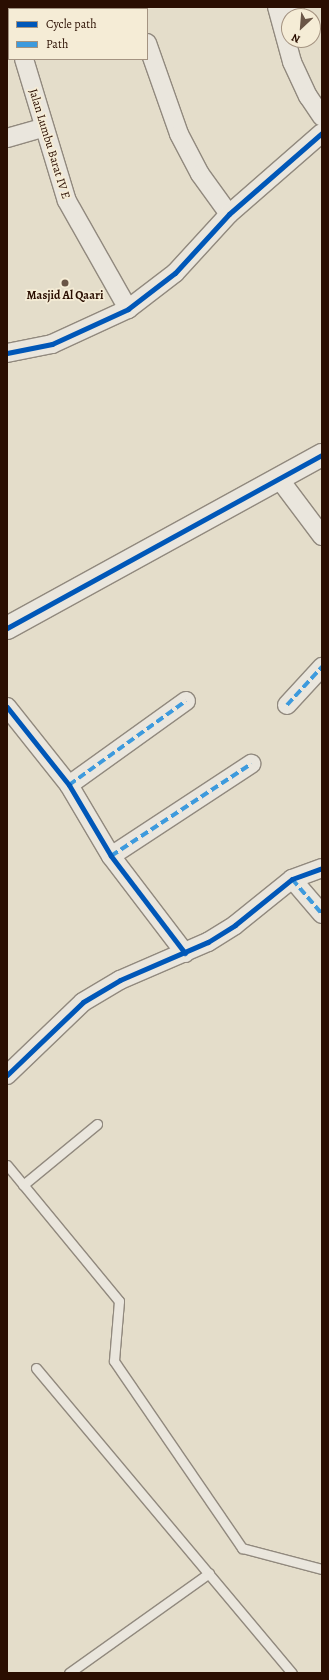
<!DOCTYPE html>
<style>
body{margin:0}
#map{position:relative;width:329px;height:1680px;overflow:hidden;background:#e4ddca;font-family:Alegreya,serif}
div>[style]{position:absolute}
[style*='--x']{left:calc(var(--x)*1px);top:calc(var(--y)*1px);width:calc(var(--w)*1px);rotate:calc(var(--a)*1deg)}
.roads{filter:drop-shadow(1px 0 #91897e) drop-shadow(-1px 0 #91897e) drop-shadow(0 1px #91897e) drop-shadow(0 -1px #91897e)}
.service>*{height:9px;margin:-4.5px;padding:0 4.5px;transform-origin:4.5px;border-radius:4.5px;background:#eae6dd}
.minor>*{height:18px;margin:-9px;padding:0 9px;transform-origin:9px;border-radius:9px;background:#eae6dd}
.tertiary>*{height:22px;margin:-11px;padding:0 11px;transform-origin:11px;border-radius:11px;background:#eae6dd}
.quiet>*{height:4px;margin-top:-2px;transform-origin:0;background:repeating-linear-gradient(90deg,#3d9add 0 8px,transparent 0 12px)}
.cycleway>*{height:5px;margin:-2.5px;padding:0 2.5px;transform-origin:2.5px;border-radius:2.5px;background:#0057b8}
.dots>*{width:11px;height:11px;translate:-50% -50%;box-sizing:border-box;border:2px solid #f5ecd6;border-radius:50%}
span{translate:-50% -50%;white-space:nowrap;text-align:center;line-height:1.15;-webkit-text-stroke:3.5px #f5ecd6;paint-order:stroke}
.street-label{font-size:12px;color:#2a0e01}
.poi-label{font-size:12px;color:#2a0e01;font-weight:700}
.frame{position:absolute;inset:0;border:8px solid #2a0e01;pointer-events:none}
.legend{position:absolute;left:8px;top:8px;width:140px;height:52px;box-sizing:border-box;background:#f5ecd6;border:1px solid #a49381;margin:0;padding:5px 7px;list-style:none;font-size:12px;color:#2a0e01}
.legend li{display:flex;align-items:center;gap:8px;height:20px}
.legend b{width:20px;border:1px solid #a49381}
.north{position:absolute;left:281px;top:8px;width:40px;height:40px;box-sizing:border-box;background:#f5ecd6;border:1px solid #a49381;border-radius:50%;rotate:206deg;font-size:11px;font-weight:700;line-height:16px;text-align:center;color:#2a0e01}
.north::after{content:'';display:block;margin:auto;width:14px;height:18px;background:#6b5647;clip-path:polygon(50% 0,100% 100%,50% 72%,0 100%)}
</style>
<div id="map">
<div class="roads">
<div class="service">
<div style="--x:7;--y:1165;--w:176;--a:50.5"></div>
<div style="--x:119;--y:1301;--w:60;--a:94.8"></div>
<div style="--x:114;--y:1361;--w:227;--a:55.6"></div>
<div style="--x:242;--y:1548;--w:83;--a:14.7"></div>
<div style="--x:23;--y:1185;--w:96;--a:-39.5"></div>
<div style="--x:36;--y:1368;--w:398;--a:50"></div>
<div style="--x:69;--y:1673;--w:172;--a:-35.5"></div>
</div>
<div class="minor">
<div style="--x:10;--y:7;--w:2;--a:90"></div>
<div style="--x:134;--y:7;--w:2;--a:63"></div>
<div style="--x:277;--y:7;--w:57;--a:74.7"></div>
<div style="--x:292;--y:62;--w:38;--a:65"></div>
<div style="--x:308;--y:96;--w:25;--a:56"></div>
<div style="--x:281;--y:19;--w:18;--a:-41"></div>
<div style="--x:7;--y:26;--w:2;--a:0"></div>
<div style="--x:147;--y:43;--w:96;--a:70.6"></div>
<div style="--x:179;--y:134;--w:45;--a:62.3"></div>
<div style="--x:200;--y:174;--w:49;--a:54.1"></div>
<div style="--x:24;--y:59;--w:148;--a:73.2"></div>
<div style="--x:67;--y:201;--w:124;--a:60.5"></div>
<div style="--x:7;--y:138;--w:37;--a:-16"></div>
<div style="--x:7;--y:353;--w:46;--a:-11.3"></div>
<div style="--x:52;--y:344;--w:84;--a:-24.7"></div>
<div style="--x:128;--y:309;--w:59;--a:-37.5"></div>
<div style="--x:175;--y:273;--w:80;--a:-47.5"></div>
<div style="--x:229;--y:214;--w:123;--a:-41.1"></div>
<div style="--x:280;--y:480;--w:70;--a:53.1"></div>
<div style="--x:287;--y:705;--w:52;--a:-47.4"></div>
<div style="--x:7;--y:707;--w:100;--a:51.5"></div>
<div style="--x:69;--y:785;--w:82;--a:59.4"></div>
<div style="--x:111;--y:856;--w:122;--a:52.7"></div>
<div style="--x:69;--y:785;--w:144;--a:-35.7"></div>
<div style="--x:111;--y:856;--w:168;--a:-33.3"></div>
<div style="--x:292;--y:879;--w:46;--a:49.4"></div>
<div style="--x:7;--y:1075;--w:105;--a:-43.8"></div>
<div style="--x:83;--y:1002;--w:43;--a:-30.7"></div>
<div style="--x:120;--y:980;--w:96;--a:-23.4"></div>
<div style="--x:208;--y:942;--w:32;--a:-32"></div>
<div style="--x:235;--y:925;--w:73;--a:-38.9"></div>
<div style="--x:292;--y:879;--w:32;--a:-20"></div>
</div>
<div class="tertiary">
<div style="--x:7;--y:628;--w:359;--a:-28.8"></div>
</div>
</div>
<div class="quiet">
<div style="--x:287;--y:705;--w:52;--a:-47.4"></div>
<div style="--x:69;--y:785;--w:144;--a:-35.7"></div>
<div style="--x:111;--y:856;--w:168;--a:-33.3"></div>
<div style="--x:292;--y:879;--w:46;--a:49.4"></div>
</div>
<div class="cycleway">
<div style="--x:7;--y:353;--w:46;--a:-11.3"></div>
<div style="--x:52;--y:344;--w:84;--a:-24.7"></div>
<div style="--x:128;--y:309;--w:59;--a:-37.5"></div>
<div style="--x:175;--y:273;--w:80;--a:-47.5"></div>
<div style="--x:229;--y:214;--w:123;--a:-41.1"></div>
<div style="--x:7;--y:628;--w:359;--a:-28.8"></div>
<div style="--x:7;--y:707;--w:100;--a:51.5"></div>
<div style="--x:69;--y:785;--w:82;--a:59.4"></div>
<div style="--x:111;--y:856;--w:122;--a:52.7"></div>
<div style="--x:7;--y:1075;--w:105;--a:-43.8"></div>
<div style="--x:83;--y:1002;--w:43;--a:-30.7"></div>
<div style="--x:120;--y:980;--w:96;--a:-23.4"></div>
<div style="--x:208;--y:942;--w:32;--a:-32"></div>
<div style="--x:235;--y:925;--w:73;--a:-38.9"></div>
<div style="--x:292;--y:879;--w:32;--a:-20"></div>
</div>
<div class="dots">
<div style="left:65px;top:283px;background:#6b5647"></div>
</div>
<div class="street-label">
<span style="left:49px;top:144px;rotate:73deg">Jalan Lumbu Barat IV E</span>
</div>
<div class="poi-label">
<span style="left:65px;top:296px">Masjid Al Qaari</span>
</div>
<div class="frame"></div>
<ul class="legend">
<li><b style="height:5px;background:#0057b8"></b>Cycle path</li>
<li><b style="height:5px;background:#3d9add"></b>Path</li>
</ul>
<div class="north">N</div>
</div>
